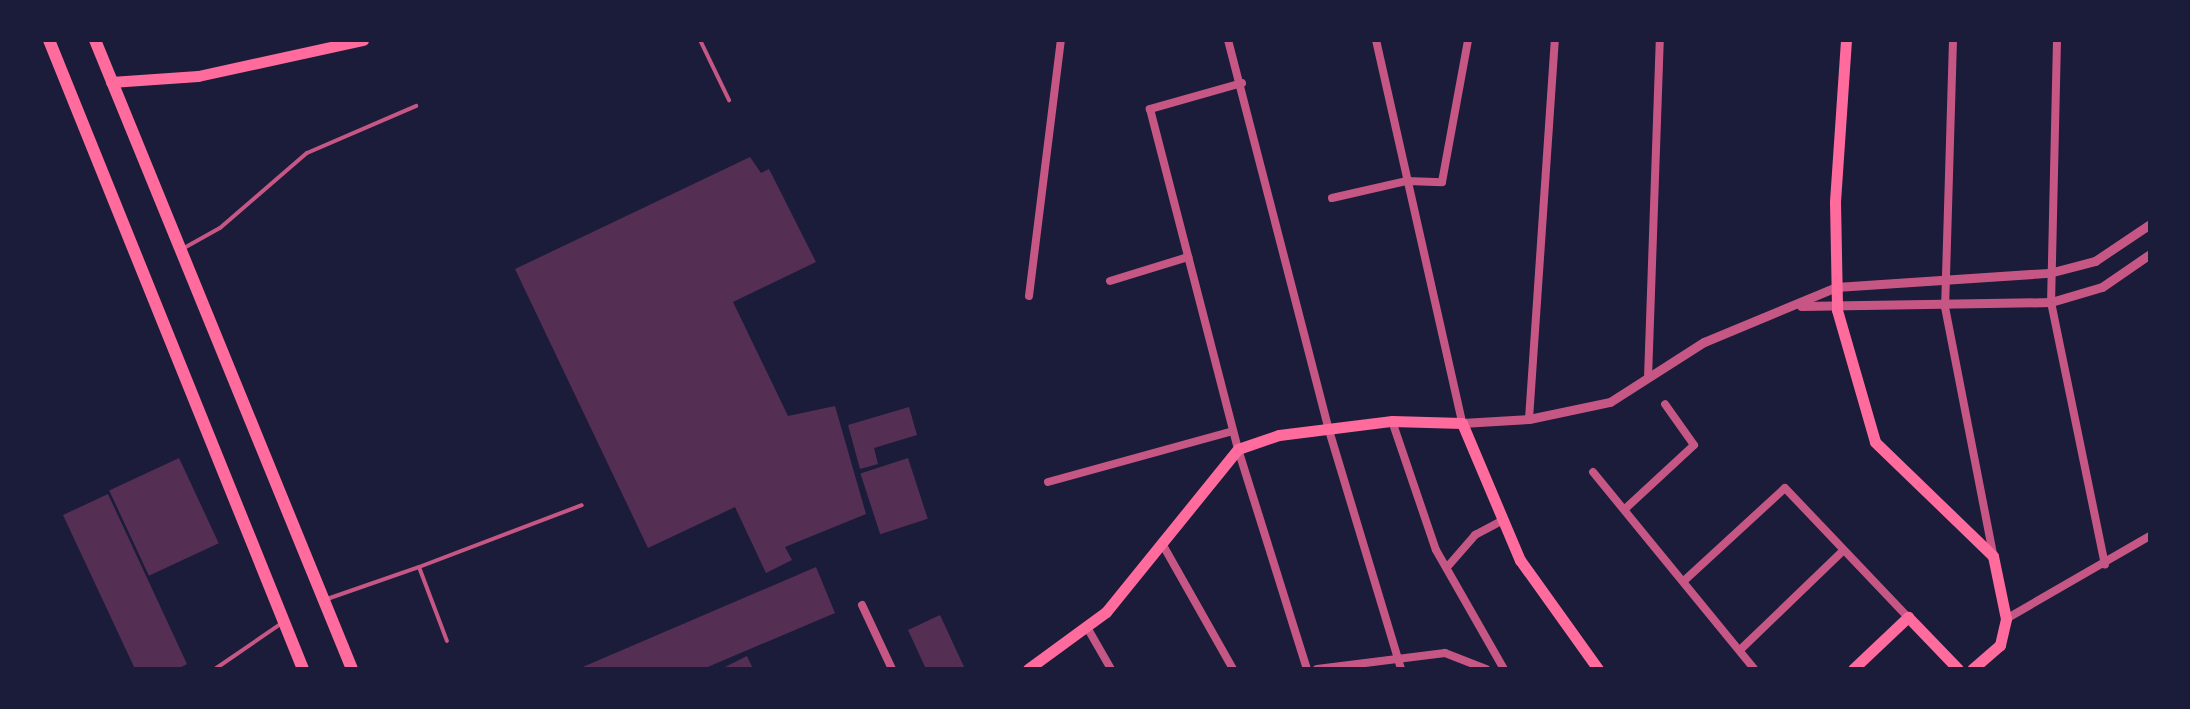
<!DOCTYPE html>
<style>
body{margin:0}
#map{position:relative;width:2190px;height:709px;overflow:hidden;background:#1b1b3a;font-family:"IBM Plex Sans",sans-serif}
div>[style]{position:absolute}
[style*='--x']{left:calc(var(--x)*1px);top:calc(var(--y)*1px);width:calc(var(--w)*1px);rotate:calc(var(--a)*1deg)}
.building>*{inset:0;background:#542f53;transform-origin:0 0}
.service>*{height:4px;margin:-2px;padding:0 2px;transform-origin:2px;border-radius:2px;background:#c65784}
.minor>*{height:8px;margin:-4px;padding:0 4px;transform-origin:4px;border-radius:4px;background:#c65784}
.tertiary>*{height:9px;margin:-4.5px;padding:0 4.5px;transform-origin:4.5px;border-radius:4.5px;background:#c65784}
.secondary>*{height:11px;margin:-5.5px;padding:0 5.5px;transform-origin:5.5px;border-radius:5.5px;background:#ff6b9d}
.primary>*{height:12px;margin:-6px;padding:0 6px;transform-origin:6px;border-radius:6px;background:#ff6b9d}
span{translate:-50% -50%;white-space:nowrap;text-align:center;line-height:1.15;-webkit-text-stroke:8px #1b1b3a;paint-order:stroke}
.frame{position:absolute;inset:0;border:42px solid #1b1b3a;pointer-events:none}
</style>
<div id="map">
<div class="building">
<div style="clip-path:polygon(750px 157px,761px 173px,769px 169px,816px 262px,733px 302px,788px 416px,835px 406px,866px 514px,785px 547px,792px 560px,766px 573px,735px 507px,648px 548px,515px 269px)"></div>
<div style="clip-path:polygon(909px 407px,917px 435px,874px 448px,878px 464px,860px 469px,848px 425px)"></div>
<div style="left:179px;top:458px;width:94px;height:77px;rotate:65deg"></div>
<div style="left:908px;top:458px;width:64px;height:50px;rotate:72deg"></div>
<div style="clip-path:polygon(108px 494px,187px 664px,177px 669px,135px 669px,63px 515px)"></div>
<div style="clip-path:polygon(816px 567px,835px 613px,703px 669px,578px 669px)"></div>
<div style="clip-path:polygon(940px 615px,965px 669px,926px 669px,908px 630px)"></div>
<div style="clip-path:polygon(747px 656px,753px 669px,721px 669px)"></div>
</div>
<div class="service">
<div style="--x:700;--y:40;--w:67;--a:64.2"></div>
<div style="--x:184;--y:248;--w:41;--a:-29.1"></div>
<div style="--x:220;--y:228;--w:115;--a:-40.8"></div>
<div style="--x:307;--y:153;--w:119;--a:-23.3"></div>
<div style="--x:419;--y:567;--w:174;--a:-20.8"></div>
<div style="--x:327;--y:599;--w:97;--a:-19.2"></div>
<div style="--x:419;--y:567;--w:79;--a:69.3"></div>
<div style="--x:215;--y:669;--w:81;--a:-34.5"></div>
</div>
<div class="minor">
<div style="--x:1228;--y:40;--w:400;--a:75.5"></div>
<div style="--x:1328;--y:427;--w:253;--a:73.2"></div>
<div style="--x:1376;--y:40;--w:393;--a:77.3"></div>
<div style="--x:1953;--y:40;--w:267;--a:91.7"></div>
<div style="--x:1945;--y:307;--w:252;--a:79"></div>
<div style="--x:2057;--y:40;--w:262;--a:91.3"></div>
<div style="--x:2051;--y:302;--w:268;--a:78.4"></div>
<div style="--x:1242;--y:83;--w:96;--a:164.2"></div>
<div style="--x:1150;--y:109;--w:351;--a:75.5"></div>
<div style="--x:1238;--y:449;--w:231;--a:72.6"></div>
<div style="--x:1332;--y:198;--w:77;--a:-12.8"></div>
<div style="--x:1407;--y:181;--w:35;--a:2"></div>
<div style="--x:1442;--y:182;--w:144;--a:-79.6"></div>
<div style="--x:1110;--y:281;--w:82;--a:-17.1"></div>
<div style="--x:1029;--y:296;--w:258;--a:-82.9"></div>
<div style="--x:1648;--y:378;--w:338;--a:-88"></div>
<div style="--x:1529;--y:419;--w:380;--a:-86.1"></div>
<div style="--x:1392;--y:421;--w:136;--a:71.2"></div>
<div style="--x:1436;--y:550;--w:137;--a:60.3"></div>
<div style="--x:1593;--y:472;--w:254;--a:50.7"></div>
<div style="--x:1048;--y:482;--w:192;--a:-15.4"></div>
<div style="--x:1625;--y:509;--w:94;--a:-42.8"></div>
<div style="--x:1694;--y:445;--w:50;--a:-125.3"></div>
<div style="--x:1164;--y:547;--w:140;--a:60.5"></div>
<div style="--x:1449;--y:565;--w:40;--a:-49"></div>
<div style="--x:1475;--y:535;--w:32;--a:-28"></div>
<div style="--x:1686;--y:579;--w:134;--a:-42.6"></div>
<div style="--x:1785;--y:488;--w:178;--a:46.4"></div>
<div style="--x:862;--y:605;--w:71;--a:64.9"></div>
<div style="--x:2006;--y:619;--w:166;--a:-30"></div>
<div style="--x:1088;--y:629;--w:46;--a:60.1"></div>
<div style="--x:1741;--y:649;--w:141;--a:-43.9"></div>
<div style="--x:1317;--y:669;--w:129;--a:-7.1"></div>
<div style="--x:1445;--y:653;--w:44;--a:21.3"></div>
</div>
<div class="tertiary">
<div style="--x:1801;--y:306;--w:250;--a:-0.9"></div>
<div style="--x:2051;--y:302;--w:53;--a:-16.4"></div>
<div style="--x:2102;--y:287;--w:58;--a:-34.5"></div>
<div style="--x:1462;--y:423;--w:67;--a:-3.4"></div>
<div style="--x:1529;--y:419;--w:83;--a:-11.9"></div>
<div style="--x:1610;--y:402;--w:112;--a:-32.6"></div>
<div style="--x:1704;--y:342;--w:143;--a:-22.6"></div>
<div style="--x:1836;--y:287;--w:213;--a:-3.8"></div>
<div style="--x:2049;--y:273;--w:48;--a:-14.6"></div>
<div style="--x:2095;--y:261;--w:66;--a:-33.9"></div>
</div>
<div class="secondary">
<div style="--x:1846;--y:40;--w:162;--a:93.9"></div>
<div style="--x:1835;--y:202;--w:108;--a:88.9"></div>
<div style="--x:1837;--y:310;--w:137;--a:73.9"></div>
<div style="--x:1875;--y:442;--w:164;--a:44"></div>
<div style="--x:1993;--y:556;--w:64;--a:78.3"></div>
<div style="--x:2006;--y:619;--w:27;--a:103"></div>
<div style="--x:2000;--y:645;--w:37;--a:139"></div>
<div style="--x:111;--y:82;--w:87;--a:-3.9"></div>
<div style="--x:198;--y:76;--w:169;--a:-12.3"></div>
<div style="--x:1028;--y:669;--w:97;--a:-36.2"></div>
<div style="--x:1106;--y:612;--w:210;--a:-51"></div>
<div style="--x:1238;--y:449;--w:43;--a:-18.9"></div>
<div style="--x:1279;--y:435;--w:114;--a:-7.1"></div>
<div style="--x:1392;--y:421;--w:70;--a:1.6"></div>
<div style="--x:1462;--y:423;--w:149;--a:67.1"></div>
<div style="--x:1520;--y:560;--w:134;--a:54.4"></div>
<div style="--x:1853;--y:669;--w:76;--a:-43.4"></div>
<div style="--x:1908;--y:617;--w:72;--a:46.1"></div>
</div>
<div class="primary">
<div style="--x:49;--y:40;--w:678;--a:68.01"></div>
<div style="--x:95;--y:40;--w:679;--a:67.78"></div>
</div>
<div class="frame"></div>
</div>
